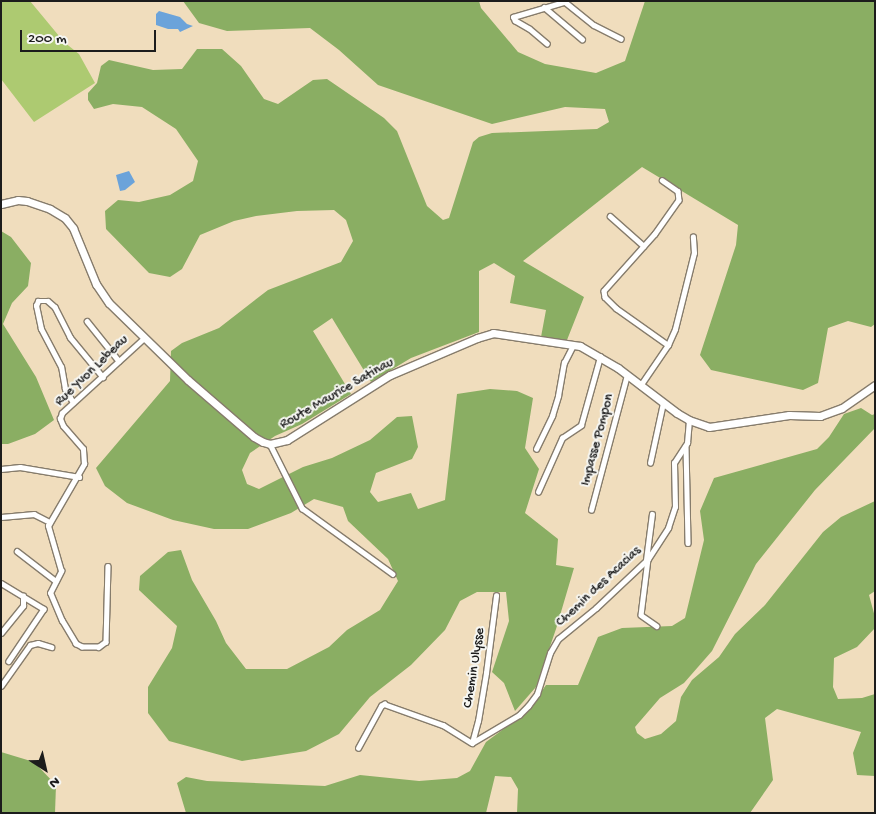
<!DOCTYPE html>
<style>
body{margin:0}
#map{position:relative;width:876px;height:814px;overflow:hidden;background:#f0ddbd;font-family:"Gochi Hand",sans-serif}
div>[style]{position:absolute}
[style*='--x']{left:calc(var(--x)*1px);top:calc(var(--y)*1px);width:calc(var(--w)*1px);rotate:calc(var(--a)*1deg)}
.green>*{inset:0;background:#adca71}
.forest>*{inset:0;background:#8aae63}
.water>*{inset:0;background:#6ba3da}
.roads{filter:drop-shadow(1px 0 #867c6c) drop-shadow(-1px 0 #867c6c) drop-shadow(0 1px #867c6c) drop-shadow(0 -1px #867c6c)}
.street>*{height:4.5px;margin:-2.25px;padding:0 2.25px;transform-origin:2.25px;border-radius:2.25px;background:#fff}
.secondary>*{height:7px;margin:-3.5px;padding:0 3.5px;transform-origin:3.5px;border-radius:3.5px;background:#fff}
span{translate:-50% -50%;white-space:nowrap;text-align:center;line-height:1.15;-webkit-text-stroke:4px #f6f6f2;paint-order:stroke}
.street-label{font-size:14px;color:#1c1c1c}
.frame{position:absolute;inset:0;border:2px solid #1c1c1c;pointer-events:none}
.north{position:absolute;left:20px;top:744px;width:50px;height:50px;-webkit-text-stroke:4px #f6f6f2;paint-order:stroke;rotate:145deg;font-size:14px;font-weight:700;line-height:20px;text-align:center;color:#1c1c1c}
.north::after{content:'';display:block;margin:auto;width:18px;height:22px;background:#1c1c1c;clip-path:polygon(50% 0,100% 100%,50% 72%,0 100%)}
.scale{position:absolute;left:20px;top:30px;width:136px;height:22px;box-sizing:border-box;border:2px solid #1c1c1c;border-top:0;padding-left:6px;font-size:15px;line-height:18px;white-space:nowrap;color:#1c1c1c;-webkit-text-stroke:4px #f6f6f2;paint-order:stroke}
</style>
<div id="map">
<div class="green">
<div style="clip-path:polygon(1px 1px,30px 1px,64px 42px,79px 54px,95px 83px,34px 122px,1px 79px)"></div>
</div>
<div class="forest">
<div style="clip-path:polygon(183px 1px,479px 1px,481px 8px,518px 52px,545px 64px,596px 73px,625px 61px,645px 1px,875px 1px,875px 324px,871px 327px,848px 321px,828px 328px,818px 383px,803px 390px,711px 370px,700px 355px,736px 245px,738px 225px,642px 167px,523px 261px,584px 297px,567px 340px,541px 337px,546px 310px,510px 303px,515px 276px,494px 263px,479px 271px,479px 332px,411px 358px,371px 382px,332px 318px,313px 331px,351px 394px,302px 424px,275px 436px,250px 453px,242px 470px,247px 484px,259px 489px,303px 467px,332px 458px,370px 440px,397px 417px,412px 416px,418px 447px,412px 459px,376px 473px,370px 492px,378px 502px,411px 493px,418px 509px,445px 500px,457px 394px,490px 389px,517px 391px,533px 398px,525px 448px,539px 469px,525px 513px,558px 539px,556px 565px,574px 568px,556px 629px,536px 687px,515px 711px,504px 683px,492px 672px,509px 621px,506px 592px,477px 592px,460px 601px,445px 630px,411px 665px,370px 697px,339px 734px,306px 751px,242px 761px,169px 741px,148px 713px,148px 687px,172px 648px,177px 626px,139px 590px,140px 576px,168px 552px,181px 550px,192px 580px,216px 621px,226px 643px,246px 669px,287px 669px,329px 647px,347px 630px,380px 610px,398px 581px,388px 559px,348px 521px,343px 507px,314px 499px,291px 513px,248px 529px,214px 529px,173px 520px,127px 503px,105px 486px,96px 468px,170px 381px,171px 351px,182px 343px,219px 328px,268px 290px,341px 262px,353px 241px,346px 220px,334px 210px,297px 211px,256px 216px,234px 221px,200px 235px,182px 269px,170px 277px,149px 273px,106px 229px,105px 211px,118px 200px,139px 202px,170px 195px,193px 181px,198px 161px,176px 129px,142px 107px,113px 104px,94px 109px,88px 100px,88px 93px,97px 83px,101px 66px,109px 60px,153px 70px,182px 69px,197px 49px,222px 49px,241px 66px,264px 99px,278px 104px,313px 80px,327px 79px,384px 118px,397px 131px,427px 206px,443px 220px,449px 218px,473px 142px,479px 137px,492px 133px,597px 129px,609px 122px,605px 109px,565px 107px,492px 124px,378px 85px,339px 50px,310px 28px,227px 31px,199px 23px)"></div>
<div style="clip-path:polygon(1px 231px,11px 237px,31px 263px,28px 286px,12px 303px,3px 324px,36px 377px,54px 420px,35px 434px,8px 444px,1px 444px)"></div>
<div style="clip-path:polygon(861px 408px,872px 415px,875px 414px,875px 428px,815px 490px,756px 564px,712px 651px,684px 683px,660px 698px,635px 727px,637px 733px,645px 739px,661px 734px,676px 721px,681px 697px,692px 680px,719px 657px,735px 634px,765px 605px,823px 532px,841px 517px,875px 501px,875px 591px,869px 595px,875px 617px,875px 628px,857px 647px,834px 658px,833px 687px,838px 699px,862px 698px,875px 694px,875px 776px,857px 775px,853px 753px,861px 732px,777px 709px,765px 718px,773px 780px,750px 813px,517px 813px,518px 789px,511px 777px,495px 776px,486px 813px,186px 813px,177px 783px,186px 777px,207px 781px,325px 786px,360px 775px,419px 781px,457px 778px,470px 771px,486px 742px,528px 711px,546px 685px,578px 685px,598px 637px,622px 628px,672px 626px,685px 618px,704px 540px,700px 511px,714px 478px,817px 449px,829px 437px,844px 414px)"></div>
<div style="clip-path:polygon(1px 752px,34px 762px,56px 785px,55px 813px,1px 813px)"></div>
</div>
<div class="water">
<div style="clip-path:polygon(159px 11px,180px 17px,187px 24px,193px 26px,180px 32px,178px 29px,168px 29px,156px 25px,156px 14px)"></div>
<div style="clip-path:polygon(129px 171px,135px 182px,125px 190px,120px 191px,116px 175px)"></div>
</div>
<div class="roads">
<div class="street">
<div style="--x:564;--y:1;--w:38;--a:39"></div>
<div style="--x:594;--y:25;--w:30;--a:27"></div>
<div style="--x:544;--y:7;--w:50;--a:40.1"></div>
<div style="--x:547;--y:44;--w:23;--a:-140"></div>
<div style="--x:529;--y:29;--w:16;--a:-150"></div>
<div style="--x:515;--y:21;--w:4;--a:-117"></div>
<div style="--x:513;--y:17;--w:53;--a:-16.4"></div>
<div style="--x:662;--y:180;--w:19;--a:35"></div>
<div style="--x:678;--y:191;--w:9;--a:84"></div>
<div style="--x:679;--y:200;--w:42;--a:125.2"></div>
<div style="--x:655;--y:234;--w:76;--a:131.8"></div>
<div style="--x:604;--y:291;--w:6;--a:81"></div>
<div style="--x:605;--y:297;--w:16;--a:45"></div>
<div style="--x:616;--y:308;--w:64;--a:35.4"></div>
<div style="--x:610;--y:216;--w:45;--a:41.4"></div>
<div style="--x:87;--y:321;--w:51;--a:51.3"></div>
<div style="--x:640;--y:386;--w:50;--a:-55.7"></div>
<div style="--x:668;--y:345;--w:17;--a:-66"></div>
<div style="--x:675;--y:329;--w:78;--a:-76"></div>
<div style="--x:694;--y:253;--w:16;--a:-94"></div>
<div style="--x:73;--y:403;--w:16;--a:-120"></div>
<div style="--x:65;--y:389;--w:22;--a:-100"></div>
<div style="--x:61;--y:367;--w:43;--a:-117.8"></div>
<div style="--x:41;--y:329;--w:24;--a:-102"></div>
<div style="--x:36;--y:306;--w:5;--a:-68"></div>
<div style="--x:38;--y:301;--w:10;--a:0"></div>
<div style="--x:48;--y:301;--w:9;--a:41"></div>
<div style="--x:55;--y:307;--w:34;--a:63"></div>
<div style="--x:70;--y:337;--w:52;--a:50.5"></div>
<div style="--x:270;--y:444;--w:72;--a:63.4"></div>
<div style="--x:302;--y:508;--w:112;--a:36"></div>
<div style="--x:686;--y:446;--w:97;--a:88.8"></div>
<div style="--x:536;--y:449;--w:37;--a:-64"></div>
<div style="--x:552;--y:416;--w:21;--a:-73"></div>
<div style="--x:558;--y:396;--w:34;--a:-80"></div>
<div style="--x:564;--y:363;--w:20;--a:-63"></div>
<div style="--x:650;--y:463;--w:61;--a:-77.8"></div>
<div style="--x:1;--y:469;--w:19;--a:-6"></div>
<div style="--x:20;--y:467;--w:60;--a:9.6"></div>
<div style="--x:538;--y:492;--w:59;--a:-66"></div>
<div style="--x:562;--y:438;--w:23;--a:-34"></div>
<div style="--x:581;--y:425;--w:71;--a:-74.4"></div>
<div style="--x:591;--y:510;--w:140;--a:-75.1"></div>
<div style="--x:1;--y:517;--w:33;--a:-5"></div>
<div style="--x:34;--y:514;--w:18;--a:27"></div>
<div style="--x:17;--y:551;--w:49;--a:37.6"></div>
<div style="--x:648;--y:559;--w:56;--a:97.1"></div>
<div style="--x:641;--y:615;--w:19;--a:35"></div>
<div style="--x:646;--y:560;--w:46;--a:-82.6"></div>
<div style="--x:108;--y:566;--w:76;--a:91.5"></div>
<div style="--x:106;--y:642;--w:9;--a:144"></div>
<div style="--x:99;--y:647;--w:17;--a:180"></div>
<div style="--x:82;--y:647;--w:7;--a:-153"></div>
<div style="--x:76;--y:644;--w:27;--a:-121"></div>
<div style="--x:62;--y:621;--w:30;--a:-113"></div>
<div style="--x:50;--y:593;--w:25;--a:-63"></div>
<div style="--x:61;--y:571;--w:47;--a:-106.1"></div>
<div style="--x:48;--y:526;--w:72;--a:-59.9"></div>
<div style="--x:84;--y:464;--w:15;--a:-94"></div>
<div style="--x:83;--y:449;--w:30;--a:-131"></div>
<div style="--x:63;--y:426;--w:8;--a:-113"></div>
<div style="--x:60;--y:419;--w:6;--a:-72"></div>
<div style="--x:62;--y:413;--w:111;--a:-42.4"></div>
<div style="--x:1;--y:583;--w:50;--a:31.2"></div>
<div style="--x:44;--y:609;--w:63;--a:123.9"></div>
<div style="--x:1;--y:633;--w:35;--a:-51"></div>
<div style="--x:23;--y:606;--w:10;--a:-90"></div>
<div style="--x:1;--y:686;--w:50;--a:-54.7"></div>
<div style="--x:30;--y:645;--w:8;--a:-14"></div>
<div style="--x:38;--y:643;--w:14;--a:17"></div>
<div style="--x:472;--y:743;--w:23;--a:-75"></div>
<div style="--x:478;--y:721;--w:49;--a:-80.5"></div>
<div style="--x:486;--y:673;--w:78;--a:-82.6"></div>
<div style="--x:358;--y:748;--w:48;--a:-61.3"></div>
<div style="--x:381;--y:706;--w:4;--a:-34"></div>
<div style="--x:384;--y:704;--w:63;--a:19.6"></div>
<div style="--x:443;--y:725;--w:34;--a:32"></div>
<div style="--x:472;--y:743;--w:55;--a:-30.8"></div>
<div style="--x:519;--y:715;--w:13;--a:-45"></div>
<div style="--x:528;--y:706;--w:15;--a:-53"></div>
<div style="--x:537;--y:694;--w:43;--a:-72.4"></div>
<div style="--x:550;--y:653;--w:16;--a:-60"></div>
<div style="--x:558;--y:639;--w:49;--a:-39.2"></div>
<div style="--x:596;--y:608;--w:71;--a:-43.3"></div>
<div style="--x:648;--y:559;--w:37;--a:-57"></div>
<div style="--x:668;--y:528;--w:22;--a:-72"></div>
<div style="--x:675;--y:507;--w:44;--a:-91.3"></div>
<div style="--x:674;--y:463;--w:24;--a:-57"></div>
<div style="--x:687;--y:443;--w:23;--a:-85"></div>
</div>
<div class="secondary">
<div style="--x:1;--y:204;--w:17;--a:-13"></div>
<div style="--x:18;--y:200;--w:9;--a:6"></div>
<div style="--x:27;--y:201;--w:24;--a:19"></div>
<div style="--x:50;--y:209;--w:17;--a:31"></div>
<div style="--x:65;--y:218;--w:13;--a:51"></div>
<div style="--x:73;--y:228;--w:61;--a:67.7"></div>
<div style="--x:96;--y:284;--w:23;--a:56"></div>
<div style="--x:109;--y:303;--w:110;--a:44.3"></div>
<div style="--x:188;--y:380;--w:87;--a:40.8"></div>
<div style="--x:254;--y:437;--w:10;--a:29"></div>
<div style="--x:263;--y:442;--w:7;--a:16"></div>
<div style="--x:270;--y:444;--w:17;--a:-13"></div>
<div style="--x:287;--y:440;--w:122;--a:-32.3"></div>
<div style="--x:390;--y:375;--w:95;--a:-23"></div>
<div style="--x:477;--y:338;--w:17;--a:-17"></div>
<div style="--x:493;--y:333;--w:88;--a:8.5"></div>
<div style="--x:580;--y:346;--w:44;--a:30.1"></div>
<div style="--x:618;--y:368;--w:74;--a:37.3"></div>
<div style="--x:677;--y:413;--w:14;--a:30"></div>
<div style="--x:689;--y:420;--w:21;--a:19"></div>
<div style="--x:709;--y:427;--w:81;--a:-8.5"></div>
<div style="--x:789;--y:415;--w:31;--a:2"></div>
<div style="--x:820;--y:416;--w:23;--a:-20"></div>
<div style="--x:842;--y:408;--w:40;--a:-34.9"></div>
</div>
</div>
<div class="street-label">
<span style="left:92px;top:371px;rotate:-44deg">Rue Yvon Lebeau</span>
<span style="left:337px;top:394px;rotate:-30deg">Route Maurice Satinau</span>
<span style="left:598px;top:440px;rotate:-75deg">Impasse Pompon</span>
<span style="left:599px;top:587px;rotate:-43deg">Chemin des Acacias</span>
<span style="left:475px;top:668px;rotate:-81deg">Chemin Ulysse</span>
</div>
<div class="frame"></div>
<div class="north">N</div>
<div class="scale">200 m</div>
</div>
